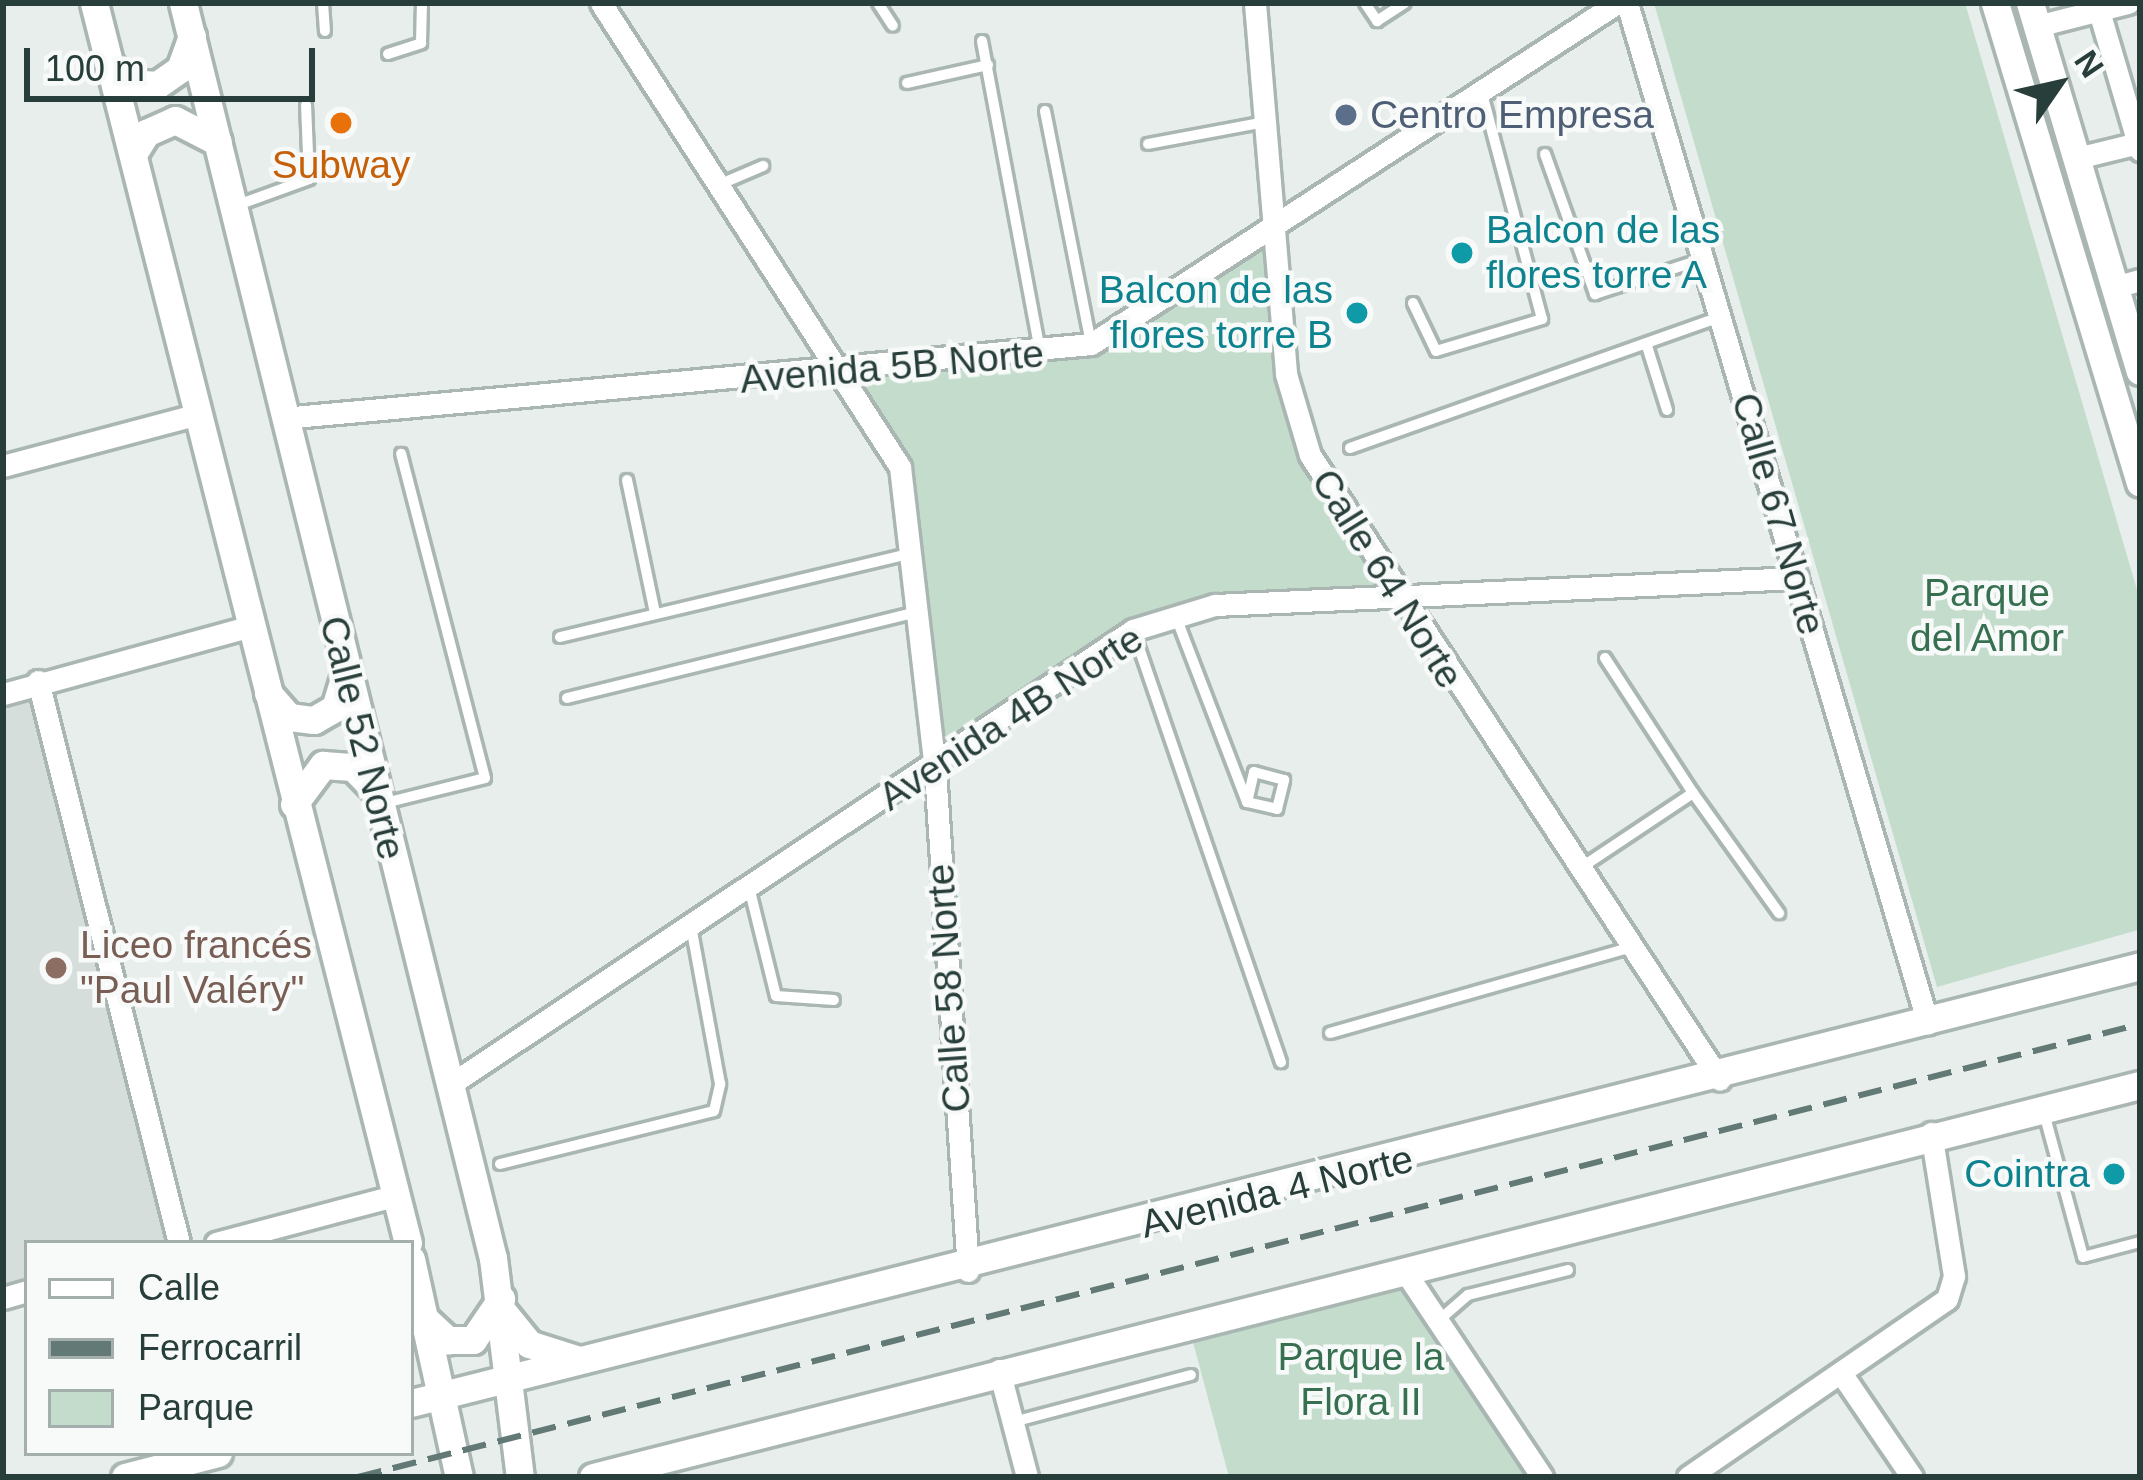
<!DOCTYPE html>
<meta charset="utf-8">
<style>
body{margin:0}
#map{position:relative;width:2143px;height:1480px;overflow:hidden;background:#e7eeeb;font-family:Helvetica,sans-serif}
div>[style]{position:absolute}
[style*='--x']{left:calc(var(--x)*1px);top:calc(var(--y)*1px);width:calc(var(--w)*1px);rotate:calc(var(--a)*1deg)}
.built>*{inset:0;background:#d5deda}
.green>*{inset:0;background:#c3dccc}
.roads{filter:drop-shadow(3px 0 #aab6b2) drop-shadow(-3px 0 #aab6b2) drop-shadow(0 3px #aab6b2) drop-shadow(0 -3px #aab6b2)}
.lane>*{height:10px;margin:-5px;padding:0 5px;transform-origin:5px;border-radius:5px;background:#fff}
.street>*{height:21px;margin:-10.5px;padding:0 10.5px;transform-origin:10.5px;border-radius:10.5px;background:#fff}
.secondary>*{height:27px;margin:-13.5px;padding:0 13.5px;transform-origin:13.5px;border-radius:13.5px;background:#fff}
.rail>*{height:6px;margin-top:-3px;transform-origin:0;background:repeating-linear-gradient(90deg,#637975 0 24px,transparent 0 36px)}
.dots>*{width:33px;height:33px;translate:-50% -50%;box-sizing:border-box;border:6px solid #f7faf9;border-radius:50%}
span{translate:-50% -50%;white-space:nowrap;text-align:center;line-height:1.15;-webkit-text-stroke:9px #f7faf9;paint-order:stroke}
.service-label{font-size:39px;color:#4e5e75}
.left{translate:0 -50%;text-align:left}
.food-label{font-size:39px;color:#c56008}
.culture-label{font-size:39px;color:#0d838f}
.right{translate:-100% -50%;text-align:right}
.street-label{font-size:39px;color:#283e3a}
.park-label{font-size:39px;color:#367051}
.education-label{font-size:39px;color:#785e54}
.frame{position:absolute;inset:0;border:6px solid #283e3a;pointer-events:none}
.legend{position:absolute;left:24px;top:1240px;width:390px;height:216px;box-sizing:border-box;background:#f7faf9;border:3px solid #a4afad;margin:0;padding:15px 21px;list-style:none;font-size:36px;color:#283e3a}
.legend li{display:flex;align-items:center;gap:24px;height:60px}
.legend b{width:60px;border:3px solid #a4afad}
.north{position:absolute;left:1999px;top:24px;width:120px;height:120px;-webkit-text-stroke:9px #f7faf9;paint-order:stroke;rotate:56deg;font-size:33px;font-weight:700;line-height:48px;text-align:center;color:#283e3a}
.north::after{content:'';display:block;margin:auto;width:42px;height:54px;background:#283e3a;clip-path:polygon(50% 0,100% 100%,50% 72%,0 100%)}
.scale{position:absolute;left:24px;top:48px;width:291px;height:54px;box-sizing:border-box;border:6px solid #283e3a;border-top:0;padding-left:15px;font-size:36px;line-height:42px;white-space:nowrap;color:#283e3a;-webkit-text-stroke:9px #f7faf9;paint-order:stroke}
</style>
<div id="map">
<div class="built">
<div style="clip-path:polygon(38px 681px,179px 1243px,27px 1243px,27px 1291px,3px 1298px,3px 694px)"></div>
</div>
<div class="green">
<div style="clip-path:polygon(1654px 3px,1965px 3px,2140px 600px,2138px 930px,1937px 987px)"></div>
<div style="clip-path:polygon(1274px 227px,1299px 426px,1393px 597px,1215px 605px,1133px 630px,935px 770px,900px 467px,844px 374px,1091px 344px)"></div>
<div style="clip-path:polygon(1404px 1270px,1542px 1477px,1229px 1477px,1188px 1323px)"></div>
</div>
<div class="roads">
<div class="lane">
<div style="--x:323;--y:3;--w:28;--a:86"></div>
<div style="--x:878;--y:3;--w:27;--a:57"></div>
<div style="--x:1365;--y:3;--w:22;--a:56"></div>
<div style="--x:1377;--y:21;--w:33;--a:-33"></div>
<div style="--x:982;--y:41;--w:314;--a:79.4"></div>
<div style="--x:388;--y:54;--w:35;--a:-18"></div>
<div style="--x:421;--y:43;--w:40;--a:-88.6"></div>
<div style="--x:907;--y:83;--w:83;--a:-12.5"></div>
<div style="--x:1045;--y:111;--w:237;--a:78.8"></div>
<div style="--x:1148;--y:144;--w:119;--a:-10.6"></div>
<div style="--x:1545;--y:154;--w:149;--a:70.3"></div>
<div style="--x:1595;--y:294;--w:114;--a:-18"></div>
<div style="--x:721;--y:184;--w:46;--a:-23.2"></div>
<div style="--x:235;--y:206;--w:79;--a:-20"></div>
<div style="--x:309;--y:179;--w:74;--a:-92.3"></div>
<div style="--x:1413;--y:303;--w:53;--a:64.4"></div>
<div style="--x:1436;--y:351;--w:111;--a:-16.8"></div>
<div style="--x:1542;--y:319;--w:234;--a:-104.9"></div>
<div style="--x:1647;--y:346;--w:67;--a:72.6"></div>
<div style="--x:1350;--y:448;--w:393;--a:-19.5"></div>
<div style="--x:627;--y:480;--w:136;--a:78.1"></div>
<div style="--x:1176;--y:617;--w:198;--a:69"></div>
<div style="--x:1247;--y:802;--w:31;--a:13"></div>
<div style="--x:1277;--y:809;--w:30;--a:-76"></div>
<div style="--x:1284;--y:780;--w:31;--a:-165"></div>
<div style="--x:1254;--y:772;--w:31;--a:103"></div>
<div style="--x:1133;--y:630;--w:457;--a:71.1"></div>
<div style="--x:560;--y:637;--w:362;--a:-13.4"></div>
<div style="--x:1605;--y:658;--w:161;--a:56.9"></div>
<div style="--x:567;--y:698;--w:361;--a:-13.8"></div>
<div style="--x:381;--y:804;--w:107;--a:-14"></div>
<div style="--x:485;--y:778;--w:335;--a:-104.5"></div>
<div style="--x:1579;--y:869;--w:137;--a:-33.7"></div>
<div style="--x:1693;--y:793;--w:148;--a:54.4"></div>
<div style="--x:749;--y:887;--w:112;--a:76.1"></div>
<div style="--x:776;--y:996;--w:58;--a:3.9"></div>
<div style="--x:1330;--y:1033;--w:310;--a:-15.9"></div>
<div style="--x:2044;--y:1113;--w:149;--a:74.8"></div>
<div style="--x:2083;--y:1257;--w:59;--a:-14.7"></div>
<div style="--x:500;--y:1164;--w:220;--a:-13.9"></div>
<div style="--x:714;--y:1111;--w:28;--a:-77"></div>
<div style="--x:720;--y:1084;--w:161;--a:-100.4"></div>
<div style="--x:1438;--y:1321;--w:40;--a:-41"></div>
<div style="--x:1468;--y:1295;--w:103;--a:-14"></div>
<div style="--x:1013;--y:1422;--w:184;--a:-14.8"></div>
</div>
<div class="street">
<div style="--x:601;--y:3;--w:552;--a:57.2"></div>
<div style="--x:900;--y:467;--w:305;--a:83.4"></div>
<div style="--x:935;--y:770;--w:502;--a:86.23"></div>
<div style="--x:1255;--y:3;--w:372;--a:85.2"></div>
<div style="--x:1286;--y:374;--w:84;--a:73.5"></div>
<div style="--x:1310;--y:455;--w:747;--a:56.74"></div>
<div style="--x:1627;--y:3;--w:1064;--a:73.57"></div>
<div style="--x:2099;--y:11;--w:145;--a:73.6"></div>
<div style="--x:2037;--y:26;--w:94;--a:-14.2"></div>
<div style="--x:2077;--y:158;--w:63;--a:-13.8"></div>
<div style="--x:2114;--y:287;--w:27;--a:-15"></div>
<div style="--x:283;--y:418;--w:811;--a:-5.23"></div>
<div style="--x:1091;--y:344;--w:627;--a:-32.95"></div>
<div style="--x:3;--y:466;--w:203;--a:-14.9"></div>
<div style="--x:38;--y:681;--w:579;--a:75.92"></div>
<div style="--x:3;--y:694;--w:257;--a:-15.3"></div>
<div style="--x:448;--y:1086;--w:823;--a:-33.65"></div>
<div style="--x:1133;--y:630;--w:86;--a:-17"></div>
<div style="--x:1215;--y:605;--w:583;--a:-2.66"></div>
<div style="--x:216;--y:1243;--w:188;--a:-14.8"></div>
<div style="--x:1404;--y:1270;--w:249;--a:56.3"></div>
<div style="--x:3;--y:1298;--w:25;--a:-16"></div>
<div style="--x:999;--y:1370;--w:111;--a:75.3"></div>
<div style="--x:1841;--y:1373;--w:126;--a:55.7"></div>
<div style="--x:1688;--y:1477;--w:314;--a:-34.5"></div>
<div style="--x:1947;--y:1299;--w:24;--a:-73"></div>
<div style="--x:1954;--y:1276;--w:145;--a:-99.1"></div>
</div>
<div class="secondary">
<div style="--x:94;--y:3;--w:1279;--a:75.79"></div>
<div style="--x:183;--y:3;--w:1293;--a:76.13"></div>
<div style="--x:493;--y:1258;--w:221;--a:83"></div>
<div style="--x:1995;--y:3;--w:501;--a:73.19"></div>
<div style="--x:2030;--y:3;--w:384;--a:73.4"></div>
<div style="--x:108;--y:63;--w:30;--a:42"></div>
<div style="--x:130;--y:83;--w:27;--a:4"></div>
<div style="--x:157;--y:85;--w:28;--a:-35"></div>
<div style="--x:180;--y:69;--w:35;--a:-70"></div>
<div style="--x:133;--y:154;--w:25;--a:-58"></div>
<div style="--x:146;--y:133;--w:32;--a:-24"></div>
<div style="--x:175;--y:120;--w:48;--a:27.1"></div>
<div style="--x:268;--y:693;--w:32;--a:49"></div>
<div style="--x:289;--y:717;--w:25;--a:7"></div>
<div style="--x:314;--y:720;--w:24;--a:-30"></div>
<div style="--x:335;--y:708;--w:34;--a:-73"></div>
<div style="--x:294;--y:804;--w:49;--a:-53.4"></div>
<div style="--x:323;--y:765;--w:30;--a:4"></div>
<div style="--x:353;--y:767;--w:30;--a:46"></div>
<div style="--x:411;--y:1259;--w:223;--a:77.6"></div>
<div style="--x:504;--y:1313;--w:40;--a:51"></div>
<div style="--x:529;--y:1344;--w:52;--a:17.7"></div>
<div style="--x:424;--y:1318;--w:33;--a:43"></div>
<div style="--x:448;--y:1340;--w:25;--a:0"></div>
<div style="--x:473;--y:1340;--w:50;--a:-55.7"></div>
<div style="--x:411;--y:1403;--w:1783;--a:-14.18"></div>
<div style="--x:125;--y:1477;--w:96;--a:-14.5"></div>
<div style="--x:593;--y:1477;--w:1596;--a:-14.22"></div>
</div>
</div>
<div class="rail">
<div style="--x:358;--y:1477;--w:1839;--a:-14.26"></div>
</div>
<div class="dots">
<div style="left:1346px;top:115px;background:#5c6f8a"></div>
<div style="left:341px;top:123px;background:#e8710a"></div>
<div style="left:1462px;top:253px;background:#0f9aa8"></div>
<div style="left:1357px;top:313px;background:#0f9aa8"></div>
<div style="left:56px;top:968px;background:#8d6e63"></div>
<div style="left:2114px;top:1174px;background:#0f9aa8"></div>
</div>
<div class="service-label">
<span class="left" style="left:1370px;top:115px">Centro Empresa</span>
</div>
<div class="food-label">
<span style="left:341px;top:165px">Subway</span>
</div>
<div class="culture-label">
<span class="left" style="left:1486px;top:253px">Balcon de las<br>flores torre A</span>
<span class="right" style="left:1333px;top:313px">Balcon de las<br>flores torre B</span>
<span class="right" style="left:2090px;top:1174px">Cointra</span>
</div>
<div class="street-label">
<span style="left:892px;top:367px;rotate:-5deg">Avenida 5B Norte</span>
<span style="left:1778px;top:514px;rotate:74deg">Calle 67 Norte</span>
<span style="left:1387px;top:579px;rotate:58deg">Calle 64 Norte</span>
<span style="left:1011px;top:718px;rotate:-33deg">Avenida 4B Norte</span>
<span style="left:362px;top:738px;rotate:76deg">Calle 52 Norte</span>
<span style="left:949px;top:988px;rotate:-94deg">Calle 58 Norte</span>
<span style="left:1277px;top:1192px;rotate:-14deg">Avenida 4 Norte</span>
</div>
<div class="park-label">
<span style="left:1987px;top:616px">Parque<br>del Amor</span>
<span style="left:1361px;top:1380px">Parque la<br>Flora II</span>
</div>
<div class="education-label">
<span class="left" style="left:80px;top:968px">Liceo francés<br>"Paul Valéry"</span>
</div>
<div class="frame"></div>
<ul class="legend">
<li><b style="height:15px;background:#fff"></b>Calle</li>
<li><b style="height:15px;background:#637975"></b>Ferrocarril</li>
<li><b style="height:33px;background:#c3dccc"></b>Parque</li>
</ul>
<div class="north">N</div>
<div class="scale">100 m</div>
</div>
